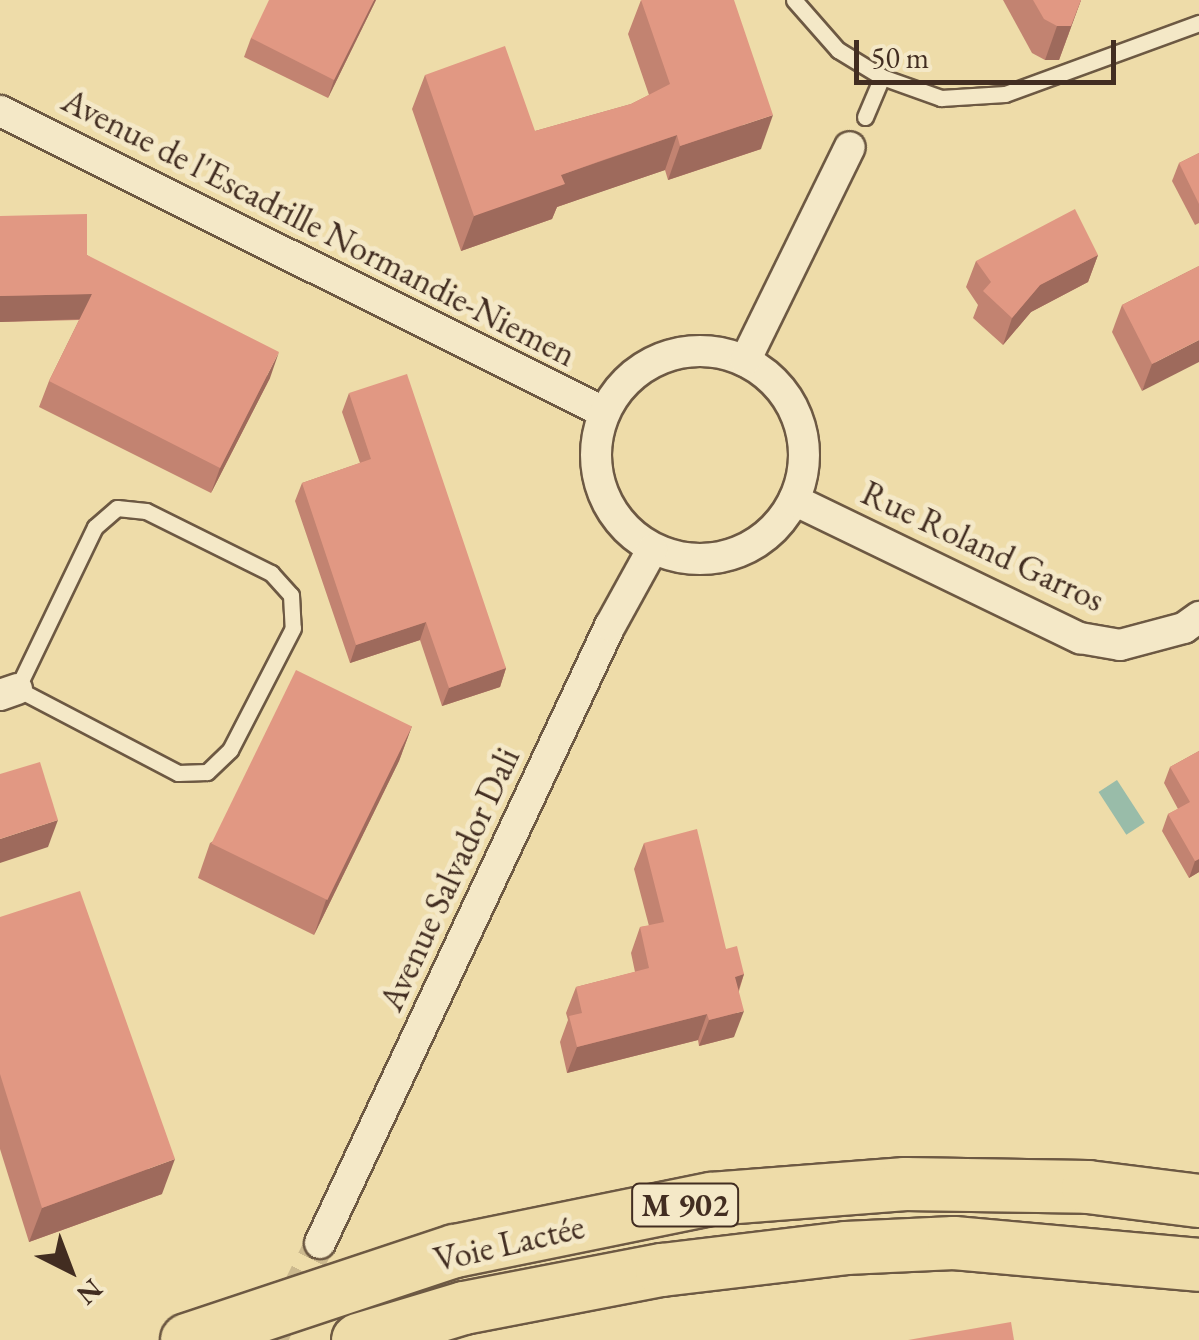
<!DOCTYPE html>
<meta charset="utf-8">
<style>
body{margin:0}
#map{position:relative;width:1199px;height:1340px;overflow:hidden;background:#eedca9;font-family:"EB Garamond",serif}
div>[style]{position:absolute}
[style*='--x']{left:calc(var(--x)*1px);top:calc(var(--y)*1px);width:calc(var(--w)*1px);rotate:calc(var(--a)*1deg)}
.water>*{inset:0;background:#99bca9;transform-origin:0 0}
.minor-tunnel>*{height:30px;margin-top:-15px;transform-origin:0;background:repeating-linear-gradient(90deg,#ccb98e 0 30px,transparent 0 45px)}
.roads{filter:drop-shadow(2px 0 #6d5943) drop-shadow(-2px 0 #6d5943) drop-shadow(0 2px #6d5943) drop-shadow(0 -2px #6d5943)}
.service>*{height:15px;margin:-7.5px;padding:0 7.5px;transform-origin:7.5px;border-radius:7.5px;background:#f4e8c7}
.minor>*{height:30px;margin:-15px;padding:0 15px;transform-origin:15px;border-radius:15px;background:#f4e8c7}
.minor>.ring{margin:-15px;padding:0;box-sizing:content-box;background:none;border:30px solid #f4e8c7;border-radius:50%}
.trunk>*{height:52px;margin:-26px;padding:0 26px;transform-origin:26px;border-radius:26px;background:#eedca9}
.wall>*{inset:0;background:#c28371}
.shaded-wall>*{inset:0;background:#9e6a5c}
.building>*{inset:0;background:#e19883;transform-origin:0 0}
span{translate:-50% -50%;white-space:nowrap;text-align:center;line-height:1.15;-webkit-text-stroke:10px #f4e8c7;paint-order:stroke}
.shield-label span{padding:2px 8px;background:#f4e8c7;border:2px solid;border-radius:8px;-webkit-text-stroke-width:0}
.shield-label{font-size:32px;color:#422d21;font-weight:700}
.street-label{font-size:35px;color:#422d21}
.north{position:absolute;left:20px;top:1220px;width:100px;height:100px;-webkit-text-stroke:8px #f4e8c7;paint-order:stroke;rotate:138deg;font-size:28px;font-weight:700;line-height:40px;text-align:center;color:#422d21}
.north::after{content:'';display:block;margin:auto;width:35px;height:45px;background:#422d21;clip-path:polygon(50% 0,100% 100%,50% 72%,0 100%)}
.scale{position:absolute;left:854px;top:40px;width:262px;height:45px;box-sizing:border-box;border:5px solid #422d21;border-top:0;padding-left:12px;font-size:30px;line-height:35px;white-space:nowrap;color:#422d21;-webkit-text-stroke:8px #f4e8c7;paint-order:stroke}
</style>
<div id="map">
<div class="water">
<div style="left:1117px;top:780px;width:51px;height:22px;rotate:57deg"></div>
</div>
<div class="minor-tunnel">
<div style="--x:272;--y:1340;--w:108;--a:-63.7"></div>
</div>
<div class="roads">
<div class="service">
<div style="--x:794;--y:0;--w:67;--a:48.7"></div>
<div style="--x:838;--y:50;--w:52;--a:31.5"></div>
<div style="--x:882;--y:77;--w:63;--a:19.6"></div>
<div style="--x:941;--y:98;--w:64;--a:-3.6"></div>
<div style="--x:1005;--y:94;--w:207;--a:-20.1"></div>
<div style="--x:865;--y:117;--w:43;--a:-67"></div>
<div style="--x:117;--y:508;--w:29;--a:6"></div>
<div style="--x:146;--y:511;--w:140;--a:26.4"></div>
<div style="--x:271;--y:573;--w:30;--a:48"></div>
<div style="--x:291;--y:595;--w:33;--a:87"></div>
<div style="--x:293;--y:628;--w:137;--a:117.3"></div>
<div style="--x:230;--y:750;--w:32;--a:136"></div>
<div style="--x:207;--y:772;--w:29;--a:178"></div>
<div style="--x:178;--y:773;--w:182;--a:-152.4"></div>
<div style="--x:17;--y:689;--w:180;--a:-64.3"></div>
<div style="--x:95;--y:527;--w:29;--a:-41"></div>
</div>
<div class="minor">
<div style="--x:0;--y:111;--w:675;--a:26.49"></div>
<div class="ring" style="left:596px;top:351px;width:178px;height:178px"></div>
<div style="--x:745;--y:361;--w:238;--a:-63.9"></div>
<div style="--x:794;--y:500;--w:318;--a:25.8"></div>
<div style="--x:1080;--y:638;--w:41;--a:9.9"></div>
<div style="--x:1120;--y:645;--w:66;--a:-14.9"></div>
<div style="--x:1184;--y:628;--w:19;--a:-36"></div>
<div style="--x:0;--y:695;--w:18;--a:-19"></div>
<div style="--x:320;--y:1243;--w:682;--a:-64.83"></div>
<div style="--x:610;--y:626;--w:87;--a:-61.1"></div>
</div>
<div class="trunk">
<div style="--x:187;--y:1340;--w:282;--a:-18.4"></div>
<div style="--x:455;--y:1251;--w:261;--a:-11.5"></div>
<div style="--x:711;--y:1199;--w:195;--a:-4.4"></div>
<div style="--x:905;--y:1184;--w:183;--a:0.9"></div>
<div style="--x:1088;--y:1187;--w:112;--a:7.2"></div>
<div style="--x:358;--y:1340;--w:111;--a:-16.8"></div>
<div style="--x:464;--y:1308;--w:202;--a:-10.9"></div>
<div style="--x:662;--y:1270;--w:185;--a:-6.8"></div>
<div style="--x:846;--y:1248;--w:108;--a:-2.7"></div>
<div style="--x:954;--y:1243;--w:246;--a:5.1"></div>
</div>
</div>
<div class="wall">
<div style="clip-path:polygon(376px 0,328px 98px,244px 57px,251px 38px)"></div>
<div style="clip-path:polygon(641px 0,761px 149px,668px 180px,665px 170px,591px 195px,557px 207px,552px 219px,461px 251px,412px 109px,425px 75px,535px 131px,631px 104px,649px 95px,628px 34px)"></div>
<div style="clip-path:polygon(1003px 0,1081px 0,1059px 60px,1045px 60px,1032px 53px)"></div>
<div style="clip-path:polygon(1199px 153px,1199px 223px,1195px 225px,1172px 181px,1179px 163px)"></div>
<div style="clip-path:polygon(0 216px,87px 255px,270px 378px,211px 493px,39px 407px,49px 381px,79px 320px,0 322px)"></div>
<div style="clip-path:polygon(1098px 255px,1088px 282px,1031px 312px,1003px 345px,973px 318px,978px 305px,966px 287px,976px 261px)"></div>
<div style="clip-path:polygon(1199px 266px,1142px 391px,1112px 332px,1122px 305px)"></div>
<div style="clip-path:polygon(349px 393px,506px 668px,500px 687px,442px 706px,420px 640px,350px 663px,295px 501px,302px 483px,360px 463px,342px 412px)"></div>
<div style="clip-path:polygon(412px 726px,399px 761px,314px 935px,198px 878px,210px 843px)"></div>
<div style="clip-path:polygon(1199px 751px,1199px 872px,1189px 878px,1162px 831px,1168px 814px,1178px 809px,1164px 783px,1170px 767px)"></div>
<div style="clip-path:polygon(644px 843px,726px 949px,744px 974px,739px 991px,734px 1037px,699px 1046px,698px 1040px,567px 1073px,560px 1042px,568px 1020px,566px 1013px,576px 987px,635px 972px,631px 953px,640px 927px,649px 926px,634px 869px)"></div>
<div style="clip-path:polygon(0 917px,162px 1194px,29px 1242px,0 1149px)"></div>
</div>
<div class="shaded-wall">
<div style="clip-path:polygon(374px 0,376px 0,328px 98px,334px 80px)"></div>
<div style="clip-path:polygon(1081px 0,1059px 60px,1045px 60px,1057px 26px)"></div>
<div style="clip-path:polygon(773px 115px,761px 149px,668px 180px,680px 146px)"></div>
<div style="clip-path:polygon(677px 135px,665px 170px,557px 207px,552px 219px,461px 251px,474px 216px,561px 175px)"></div>
<div style="clip-path:polygon(1098px 255px,1088px 282px,1031px 312px,1003px 345px,1012px 318px,1040px 285px)"></div>
<div style="clip-path:polygon(92px 294px,83px 319px,0 322px,0 296px)"></div>
<div style="clip-path:polygon(1199px 340px,1199px 362px,1142px 391px,1152px 364px)"></div>
<div style="clip-path:polygon(279px 352px,270px 378px,211px 493px,220px 468px)"></div>
<div style="clip-path:polygon(426px 622px,420px 640px,350px 663px,356px 645px)"></div>
<div style="clip-path:polygon(506px 668px,500px 687px,442px 706px,449px 688px)"></div>
<div style="clip-path:polygon(412px 726px,399px 761px,314px 935px,326px 900px)"></div>
<div style="clip-path:polygon(58px 820px,48px 847px,0 863px,0 839px)"></div>
<div style="clip-path:polygon(1199px 859px,1199px 872px,1189px 878px,1195px 861px)"></div>
<div style="clip-path:polygon(744px 974px,735px 1000px,735px 977px)"></div>
<div style="clip-path:polygon(744px 1011px,734px 1037px,699px 1046px,709px 1020px)"></div>
<div style="clip-path:polygon(707px 1014px,698px 1040px,567px 1073px,577px 1047px)"></div>
<div style="clip-path:polygon(175px 1159px,162px 1194px,29px 1242px,42px 1208px)"></div>
</div>
<div class="building">
<div style="clip-path:polygon(269px 0,374px 0,334px 80px,251px 38px)"></div>
<div style="clip-path:polygon(641px 0,734px 0,773px 115px,680px 146px,677px 135px,603px 160px,561px 175px,565px 184px,474px 216px,425px 75px,505px 46px,535px 131px,631px 104px,670px 84px)"></div>
<div style="clip-path:polygon(1033px 0,1081px 0,1071px 26px,1057px 26px,1044px 19px)"></div>
<div style="clip-path:polygon(1199px 153px,1199px 204px,1179px 163px)"></div>
<div style="clip-path:polygon(1075px 209px,1098px 255px,1040px 285px,1012px 318px,983px 291px,991px 282px,976px 261px)"></div>
<div style="clip-path:polygon(87px 214px,87px 255px,279px 352px,220px 468px,49px 381px,92px 294px,0 296px,0 216px)"></div>
<div style="clip-path:polygon(1199px 266px,1199px 340px,1152px 364px,1122px 305px)"></div>
<div style="clip-path:polygon(407px 374px,506px 668px,449px 688px,426px 622px,356px 645px,302px 483px,371px 459px,349px 393px)"></div>
<div style="left:296px;top:670px;width:129px;height:193px;rotate:26deg"></div>
<div style="clip-path:polygon(1199px 751px,1199px 859px,1195px 861px,1168px 814px,1190px 802px,1170px 767px)"></div>
<div style="clip-path:polygon(40px 762px,58px 820px,0 839px,0 774px)"></div>
<div style="clip-path:polygon(697px 829px,726px 949px,737px 946px,744px 974px,735px 977px,744px 1011px,709px 1020px,707px 1014px,577px 1047px,569px 1016px,582px 1013px,576px 987px,649px 968px,640px 927px,664px 922px,644px 843px)"></div>
<div style="clip-path:polygon(80px 891px,175px 1159px,42px 1208px,0 1074px,0 917px)"></div>
<div style="clip-path:polygon(1011px 1322px,1014px 1340px,908px 1340px)"></div>
</div>
<div class="shield-label">
<span style="left:685px;top:1205px">M 902</span>
</div>
<div class="street-label">
<span style="left:319px;top:227px;rotate:27deg">Avenue de l'Escadrille Normandie-Niemen</span>
<span style="left:983px;top:546px;rotate:25deg">Rue Roland Garros</span>
<span style="left:449px;top:879px;rotate:-65deg">Avenue Salvador Dali</span>
<span style="left:509px;top:1243px;rotate:-13deg">Voie Lactée</span>
</div>
<div class="north">N</div>
<div class="scale">50 m</div>
</div>
